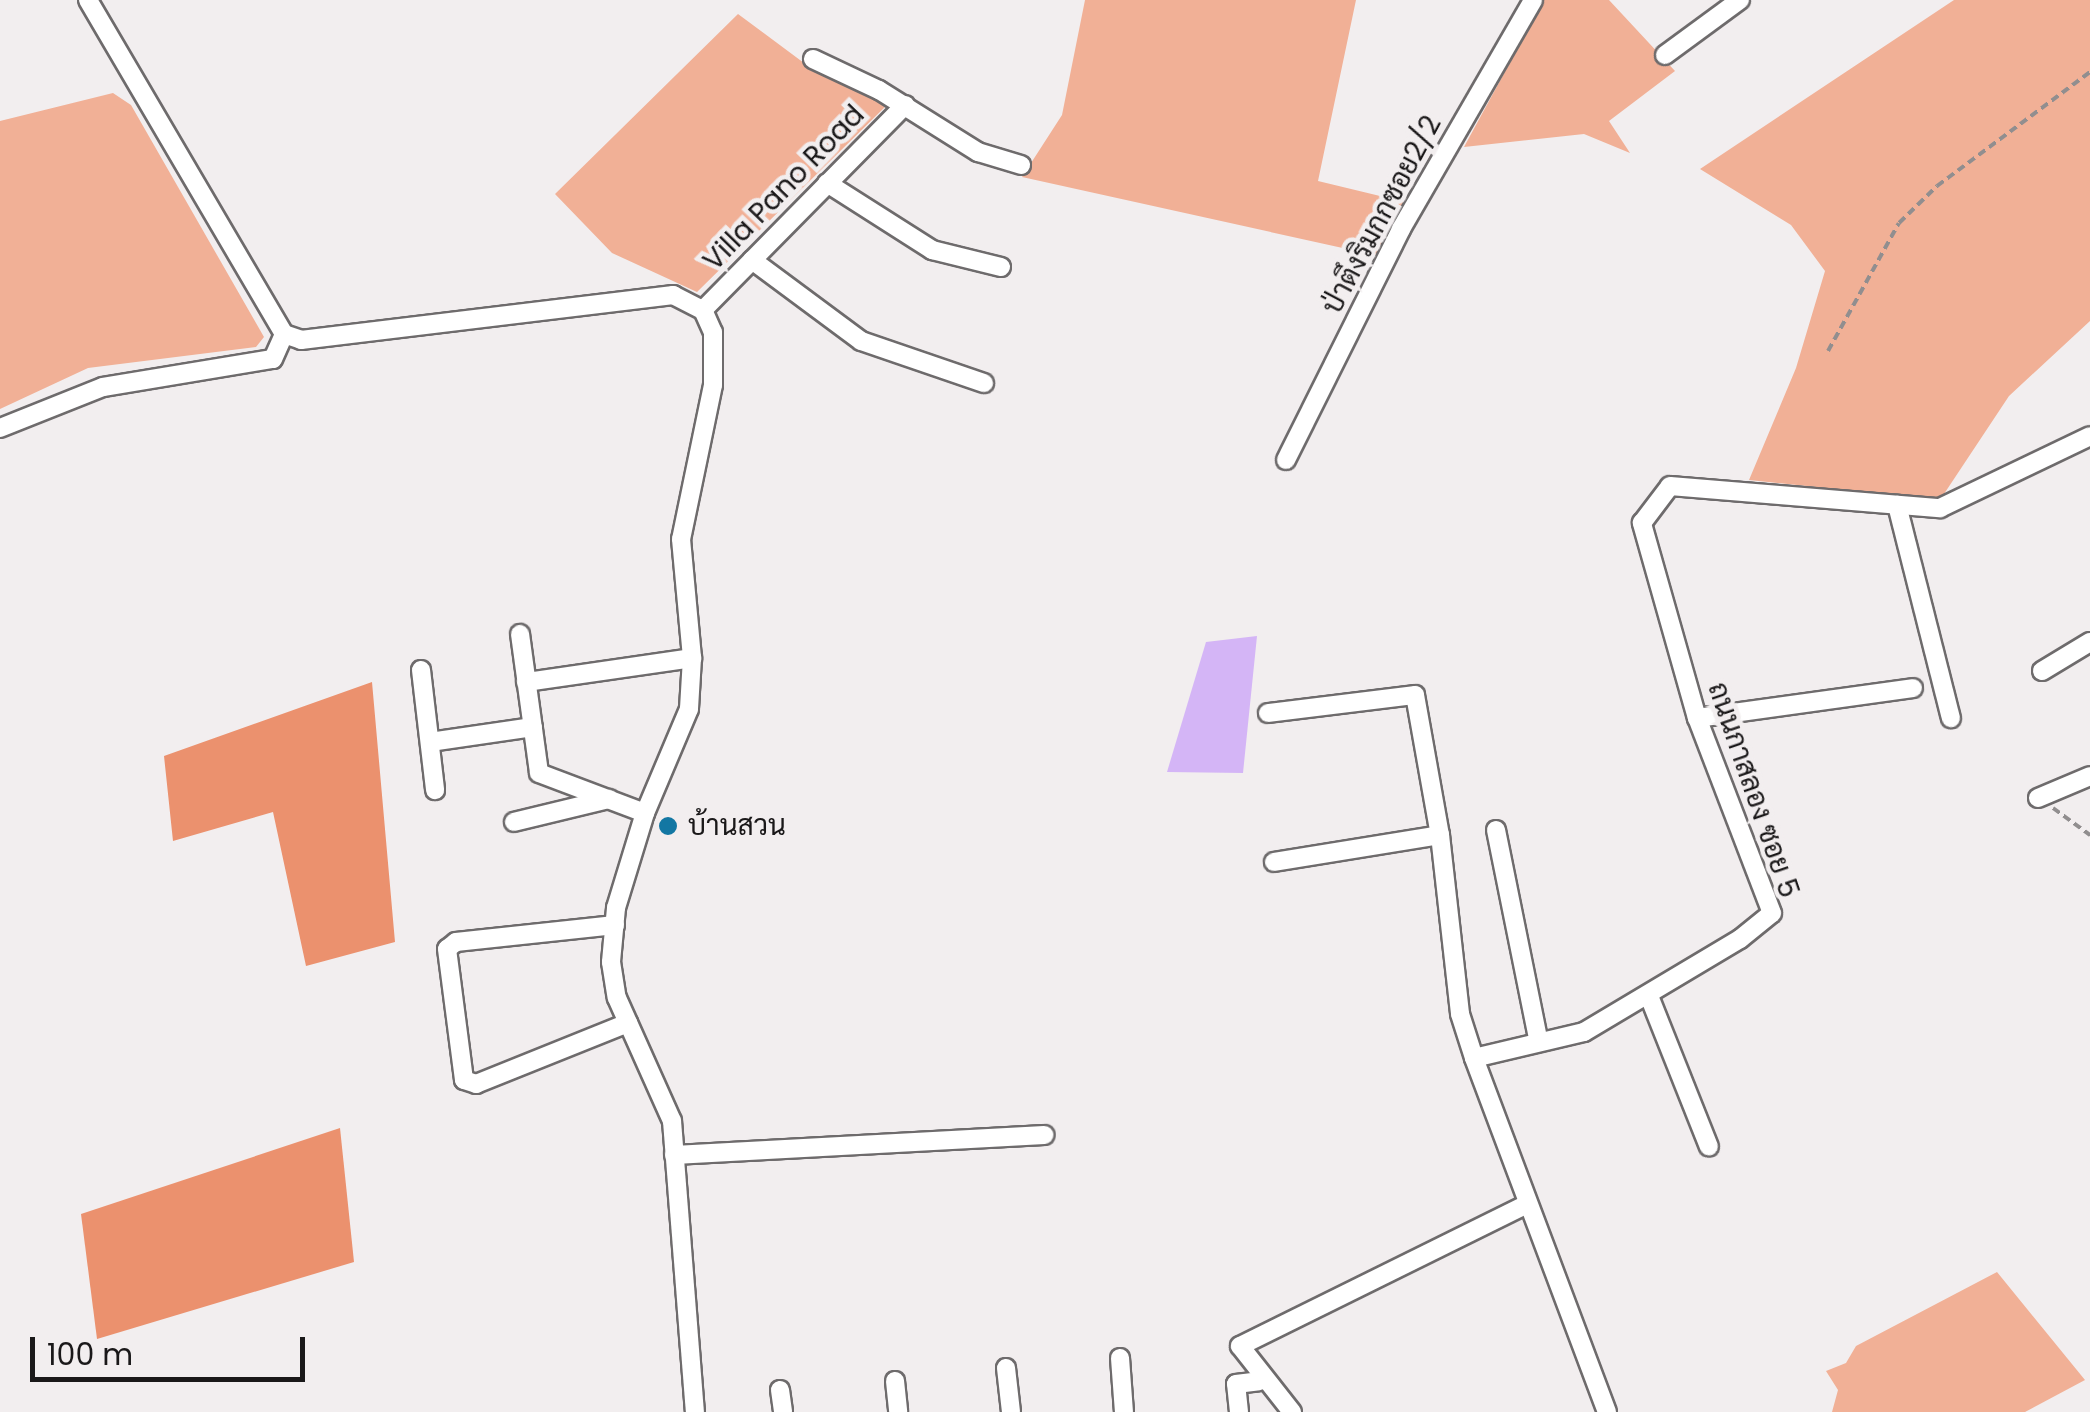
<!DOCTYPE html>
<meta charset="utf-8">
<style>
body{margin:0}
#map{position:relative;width:2090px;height:1412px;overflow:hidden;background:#f2eeef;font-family:Poppins,Sarabun,sans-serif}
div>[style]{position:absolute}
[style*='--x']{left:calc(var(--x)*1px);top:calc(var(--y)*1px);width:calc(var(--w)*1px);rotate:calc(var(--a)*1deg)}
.green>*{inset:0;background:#f1b096}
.forest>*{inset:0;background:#eb916e}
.water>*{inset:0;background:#d4b5f6}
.path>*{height:4px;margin-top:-2px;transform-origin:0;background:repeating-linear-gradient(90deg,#918e8f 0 8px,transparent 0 13px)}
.roads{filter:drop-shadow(2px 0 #6e6b6c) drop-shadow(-2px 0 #6e6b6c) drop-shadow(0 2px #6e6b6c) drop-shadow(0 -2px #6e6b6c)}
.street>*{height:18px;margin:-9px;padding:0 9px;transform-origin:9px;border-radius:9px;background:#fff}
.dots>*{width:28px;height:28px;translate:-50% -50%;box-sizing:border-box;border:5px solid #f2eeef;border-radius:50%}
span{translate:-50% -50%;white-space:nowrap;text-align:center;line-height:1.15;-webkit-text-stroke:9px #f2eeef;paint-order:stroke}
.street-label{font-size:28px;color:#1a1819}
.poi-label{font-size:28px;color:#1a1819}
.left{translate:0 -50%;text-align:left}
.scale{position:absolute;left:30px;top:1337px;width:275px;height:45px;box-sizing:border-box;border:5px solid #1a1819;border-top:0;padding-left:12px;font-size:30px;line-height:35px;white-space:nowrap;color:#1a1819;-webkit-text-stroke:8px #f2eeef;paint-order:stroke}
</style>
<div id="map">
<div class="green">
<div style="clip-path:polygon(1085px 0,1356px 0,1318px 181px,1409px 203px,1379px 256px,1022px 177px,1062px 115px)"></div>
<div style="clip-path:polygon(1544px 0,1609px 0,1675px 71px,1609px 121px,1630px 153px,1584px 134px,1464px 147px)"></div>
<div style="clip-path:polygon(1954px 0,2090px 0,2090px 321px,2009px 396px,1940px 500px,1749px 480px,1796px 368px,1825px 271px,1791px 225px,1700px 169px)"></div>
<div style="clip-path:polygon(738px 14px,804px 63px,887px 105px,697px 292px,612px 253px,555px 194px)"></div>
<div style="clip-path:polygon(113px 93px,131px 105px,264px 337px,256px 347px,88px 368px,0 409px,0 121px)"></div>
<div style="clip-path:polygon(1997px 1272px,2085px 1380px,2025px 1412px,1832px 1412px,1838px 1390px,1826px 1371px,1846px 1363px,1856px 1346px)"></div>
</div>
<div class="forest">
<div style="clip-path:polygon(372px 682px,395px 942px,306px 966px,273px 812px,173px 841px,164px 756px)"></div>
<div style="clip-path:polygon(340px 1128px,354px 1262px,97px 1339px,81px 1214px)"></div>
</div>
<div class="water">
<div style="clip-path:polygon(1257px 636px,1243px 773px,1167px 772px,1206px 642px)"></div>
</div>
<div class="path">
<div style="--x:1828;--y:351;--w:146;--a:-61"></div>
<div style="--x:1899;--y:223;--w:53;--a:-44.2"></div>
<div style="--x:1937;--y:186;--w:191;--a:-36.7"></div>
<div style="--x:2053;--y:808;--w:46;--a:36.1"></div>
</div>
<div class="roads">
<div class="street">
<div style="--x:88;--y:0;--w:387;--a:59.6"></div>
<div style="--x:284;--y:334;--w:18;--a:19"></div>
<div style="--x:301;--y:340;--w:375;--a:-6.9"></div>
<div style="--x:673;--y:295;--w:34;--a:27"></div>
<div style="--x:703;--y:310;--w:24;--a:66"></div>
<div style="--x:713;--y:332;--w:53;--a:90"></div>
<div style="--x:713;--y:385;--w:157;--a:101.7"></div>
<div style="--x:681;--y:539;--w:120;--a:84.7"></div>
<div style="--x:692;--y:658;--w:51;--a:93.4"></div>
<div style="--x:689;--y:709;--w:113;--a:112.9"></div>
<div style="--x:645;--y:813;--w:99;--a:107"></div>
<div style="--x:616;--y:908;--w:54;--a:95.3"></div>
<div style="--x:611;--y:962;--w:36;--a:81"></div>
<div style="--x:617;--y:998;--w:135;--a:65.9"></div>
<div style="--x:672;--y:1121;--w:292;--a:85.5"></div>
<div style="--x:1665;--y:55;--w:93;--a:-36.3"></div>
<div style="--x:813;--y:59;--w:73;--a:25.2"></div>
<div style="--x:879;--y:90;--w:117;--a:32.1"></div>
<div style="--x:978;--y:152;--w:45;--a:16.8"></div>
<div style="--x:827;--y:183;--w:125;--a:32.5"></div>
<div style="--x:932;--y:250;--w:71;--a:13.8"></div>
<div style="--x:752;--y:260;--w:136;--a:36.6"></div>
<div style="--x:861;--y:341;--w:130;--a:18.9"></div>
<div style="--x:703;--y:310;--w:288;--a:-45.4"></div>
<div style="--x:0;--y:428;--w:111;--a:-21.7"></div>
<div style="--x:103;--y:387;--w:172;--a:-9.4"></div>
<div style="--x:273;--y:359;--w:27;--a:-66"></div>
<div style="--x:1286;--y:460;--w:258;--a:-63.5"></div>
<div style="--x:1401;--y:229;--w:264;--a:-60"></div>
<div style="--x:1897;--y:505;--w:220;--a:75.8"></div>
<div style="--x:520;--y:634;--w:140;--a:82.2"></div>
<div style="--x:539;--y:773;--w:113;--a:20.7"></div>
<div style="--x:421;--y:670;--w:121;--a:83.3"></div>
<div style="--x:2042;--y:671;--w:56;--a:-31.1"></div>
<div style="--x:526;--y:682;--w:168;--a:-8.2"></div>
<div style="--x:1268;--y:713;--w:148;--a:-7"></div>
<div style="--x:1415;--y:695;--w:142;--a:79.9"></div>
<div style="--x:1440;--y:835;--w:180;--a:83.6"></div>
<div style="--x:1460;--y:1014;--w:46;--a:72.3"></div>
<div style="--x:1697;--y:718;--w:218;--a:-7.9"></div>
<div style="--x:430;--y:742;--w:104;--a:-8.3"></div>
<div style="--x:2038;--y:798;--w:56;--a:-22.9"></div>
<div style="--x:514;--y:822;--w:98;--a:-13.6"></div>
<div style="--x:1496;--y:830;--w:213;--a:78.6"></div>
<div style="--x:1274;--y:862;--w:168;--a:-9.2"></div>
<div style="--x:615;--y:925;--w:160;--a:173.9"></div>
<div style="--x:456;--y:942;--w:11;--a:142"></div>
<div style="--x:447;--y:949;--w:132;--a:82.6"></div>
<div style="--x:464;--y:1080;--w:13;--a:18"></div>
<div style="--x:476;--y:1084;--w:164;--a:-21.9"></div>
<div style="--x:1649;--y:996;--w:162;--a:68.3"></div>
<div style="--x:674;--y:1155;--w:371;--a:-3.1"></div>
<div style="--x:1120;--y:1358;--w:54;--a:85.8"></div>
<div style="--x:1006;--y:1368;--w:44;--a:83.5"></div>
<div style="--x:895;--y:1381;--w:31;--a:84"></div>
<div style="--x:780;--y:1390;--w:22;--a:82"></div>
<div style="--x:1239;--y:1412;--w:28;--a:-96"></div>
<div style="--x:1236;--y:1384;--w:23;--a:-7"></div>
<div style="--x:1292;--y:1412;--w:84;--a:-128.2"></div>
<div style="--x:1240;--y:1346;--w:320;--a:-26.3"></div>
<div style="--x:1607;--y:1412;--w:378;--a:-110.6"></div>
<div style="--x:1474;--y:1058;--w:113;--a:-13.3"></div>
<div style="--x:1584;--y:1032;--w:182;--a:-30.8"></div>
<div style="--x:1740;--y:939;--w:41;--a:-39.1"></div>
<div style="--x:1772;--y:913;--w:209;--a:-111"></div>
<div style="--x:1697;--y:718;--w:203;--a:-105.8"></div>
<div style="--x:1642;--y:523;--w:46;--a:-52.9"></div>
<div style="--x:1670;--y:486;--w:271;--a:4.7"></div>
<div style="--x:1940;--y:508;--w:166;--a:-25.6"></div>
</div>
</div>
<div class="dots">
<div style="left:668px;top:826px;background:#1377a3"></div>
</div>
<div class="street-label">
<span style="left:784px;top:188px;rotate:-46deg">Villa Pano Road</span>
<span style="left:1382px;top:215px;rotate:-62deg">ป่าตึงริมกกซอย2/2</span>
<span style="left:1753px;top:790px;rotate:71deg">ถนนกาสลอง ซอย 5</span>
</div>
<div class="poi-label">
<span class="left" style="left:688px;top:826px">บ้านสวน</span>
</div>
<div class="scale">100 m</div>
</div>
